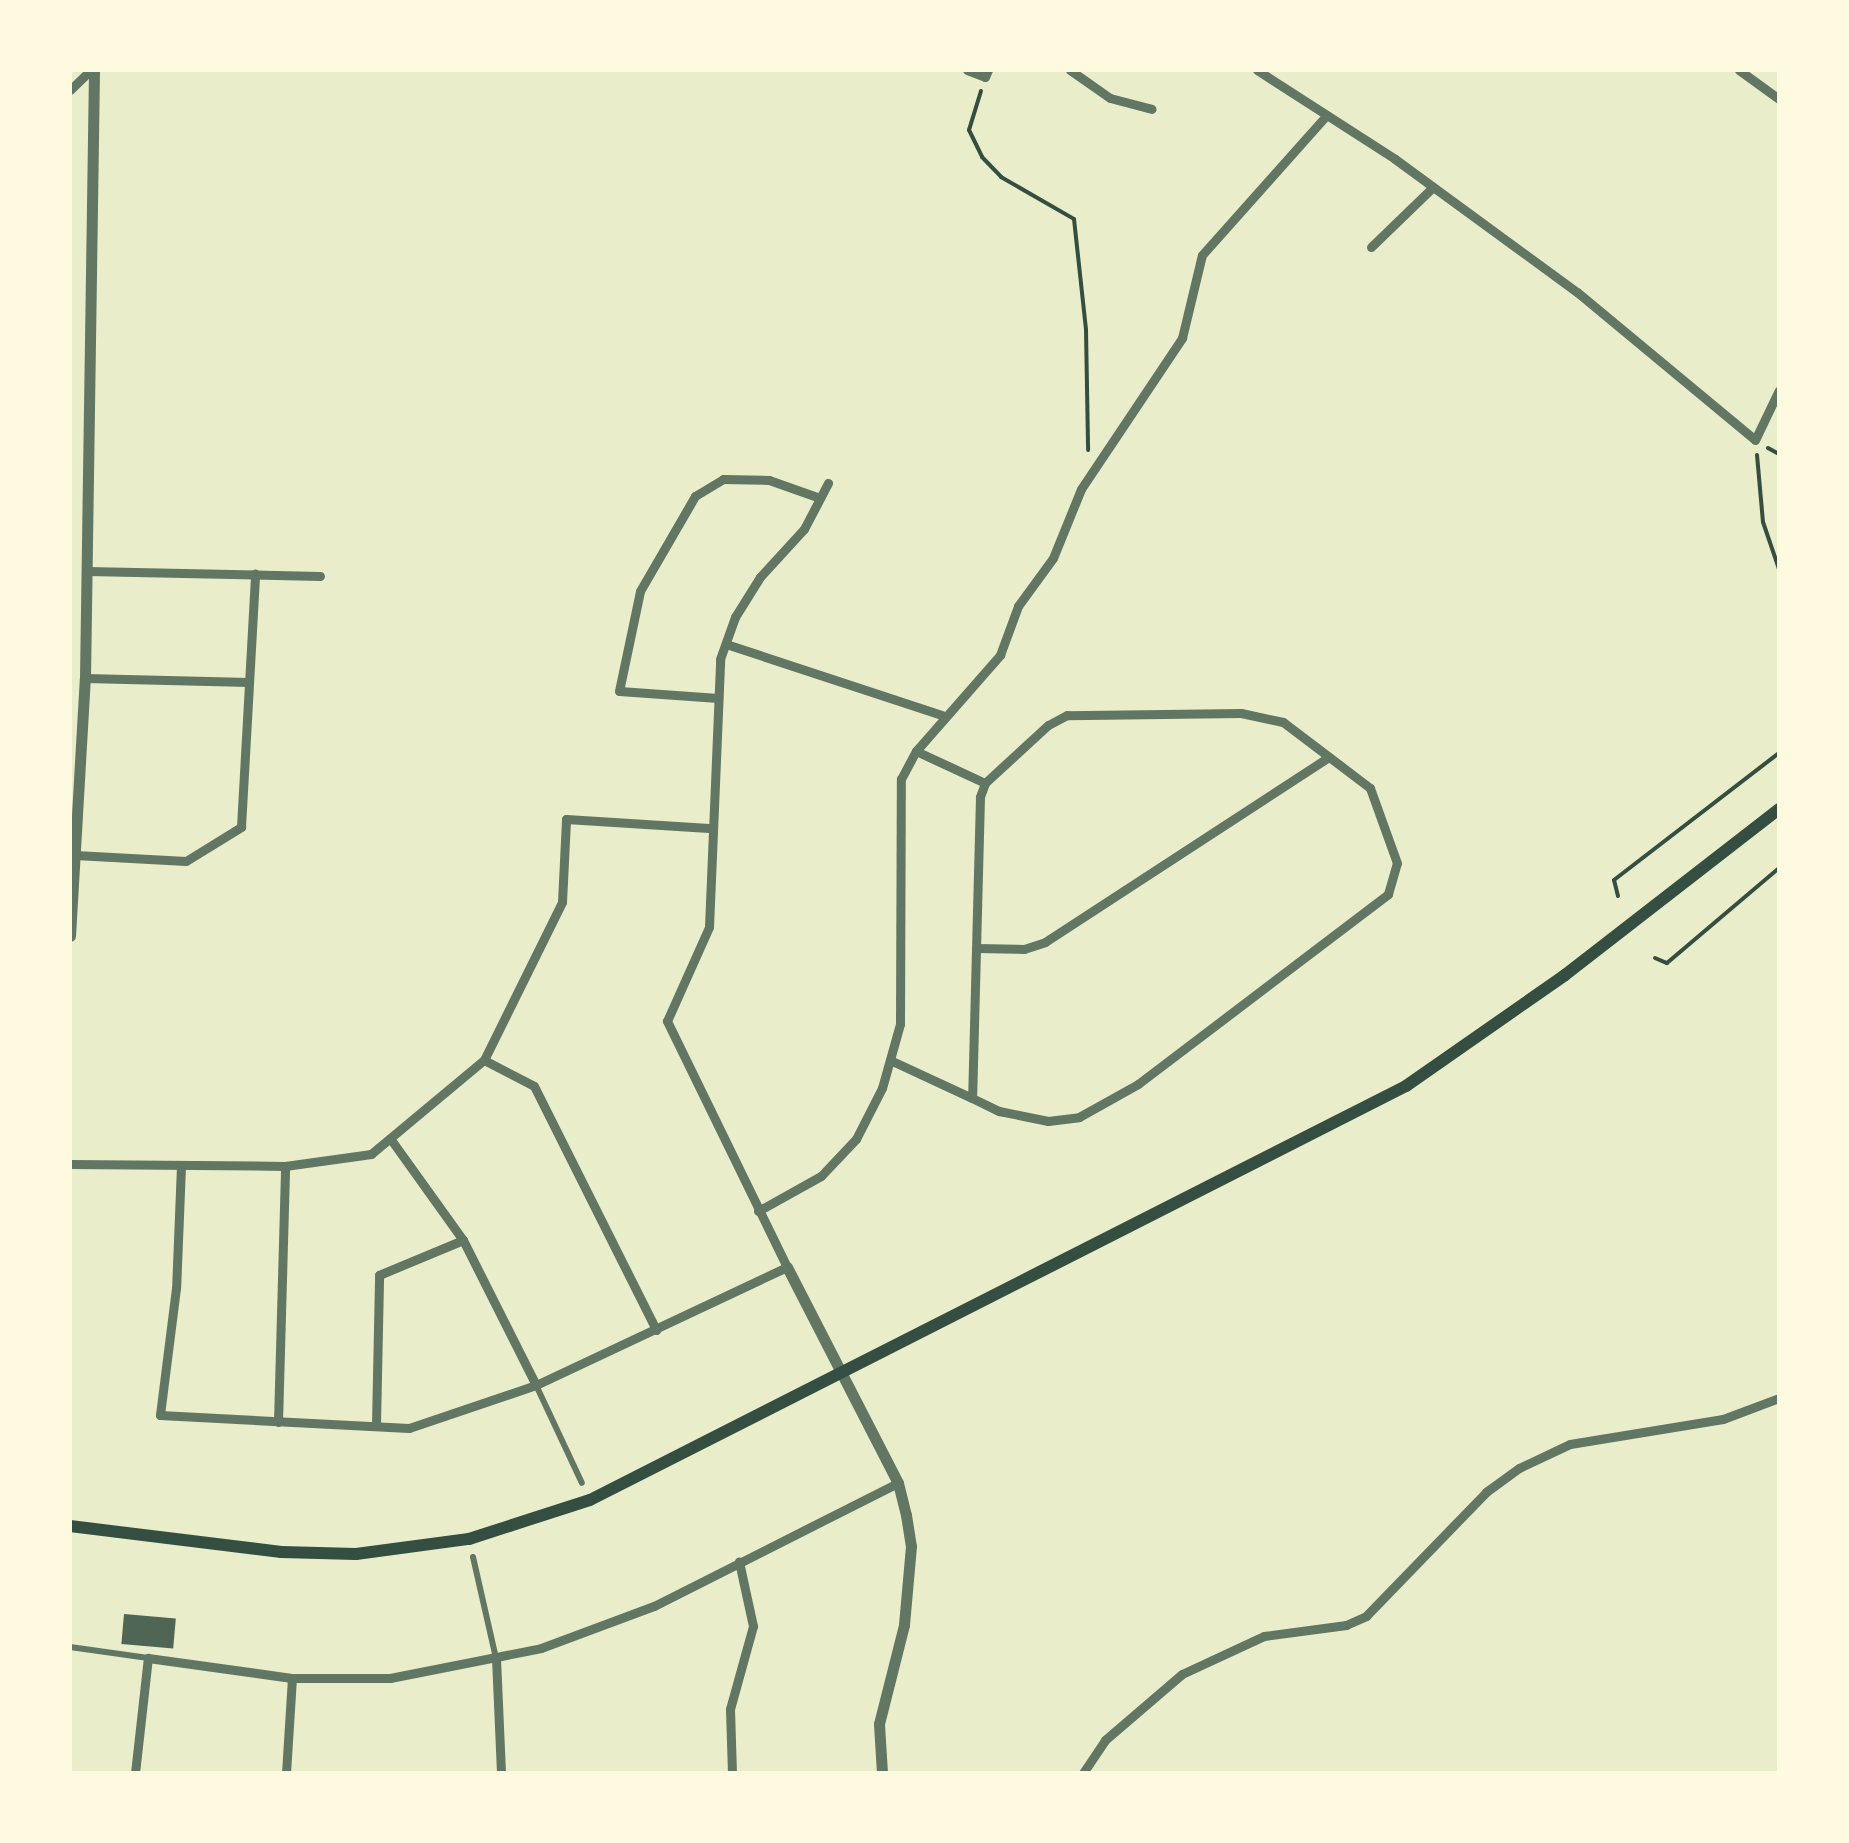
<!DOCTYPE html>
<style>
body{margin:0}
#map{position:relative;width:1849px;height:1843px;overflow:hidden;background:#e9edc9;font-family:"Work Sans",sans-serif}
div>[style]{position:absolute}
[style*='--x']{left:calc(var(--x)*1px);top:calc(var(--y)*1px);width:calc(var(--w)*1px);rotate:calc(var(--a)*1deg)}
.building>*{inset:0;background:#4f6655;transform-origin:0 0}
.path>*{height:4px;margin:-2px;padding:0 2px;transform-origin:2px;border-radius:2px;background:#344e41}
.pedestrian>*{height:6px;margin:-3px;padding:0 3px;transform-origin:3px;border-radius:3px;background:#617663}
.minor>*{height:9px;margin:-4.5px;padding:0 4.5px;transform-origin:4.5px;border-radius:4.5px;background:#617663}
.tertiary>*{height:11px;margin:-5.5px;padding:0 5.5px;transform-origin:5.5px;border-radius:5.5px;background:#617663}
.secondary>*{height:12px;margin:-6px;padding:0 6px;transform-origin:6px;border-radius:6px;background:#344e41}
span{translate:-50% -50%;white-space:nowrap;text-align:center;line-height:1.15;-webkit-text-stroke:10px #fefae0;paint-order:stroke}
.frame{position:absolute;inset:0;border:72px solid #fefae0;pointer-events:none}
</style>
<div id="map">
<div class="building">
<div style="left:124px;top:1614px;width:52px;height:30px;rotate:5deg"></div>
</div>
<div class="path">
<div style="--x:981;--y:91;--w:41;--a:107.1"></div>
<div style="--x:969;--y:130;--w:30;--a:64"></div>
<div style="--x:982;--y:157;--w:28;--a:46"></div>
<div style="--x:1001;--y:177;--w:84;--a:29.9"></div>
<div style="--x:1074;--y:219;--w:112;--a:83.8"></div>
<div style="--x:1086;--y:330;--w:120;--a:89"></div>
<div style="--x:1768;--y:448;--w:13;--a:29"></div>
<div style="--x:1757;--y:455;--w:67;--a:84.9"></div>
<div style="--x:1763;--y:522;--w:50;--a:71.2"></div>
<div style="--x:1618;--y:896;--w:16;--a:-104"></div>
<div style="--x:1614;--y:880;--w:208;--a:-37.6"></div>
<div style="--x:1655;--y:958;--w:13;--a:23"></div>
<div style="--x:1667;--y:963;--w:147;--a:-40.3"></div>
</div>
<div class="pedestrian">
<div style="--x:536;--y:1385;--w:108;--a:64.9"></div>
<div style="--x:473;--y:1557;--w:104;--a:77.2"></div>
<div style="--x:70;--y:1647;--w:79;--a:8"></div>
</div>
<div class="minor">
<div style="--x:967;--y:70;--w:19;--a:21"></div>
<div style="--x:985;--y:77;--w:8;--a:-67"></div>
<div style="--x:1070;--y:70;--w:49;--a:35"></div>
<div style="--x:1110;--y:98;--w:43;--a:14.7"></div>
<div style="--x:1257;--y:70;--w:164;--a:32.8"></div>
<div style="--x:1395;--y:159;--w:225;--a:36.2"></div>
<div style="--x:1577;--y:292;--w:231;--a:39.7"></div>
<div style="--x:1755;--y:440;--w:55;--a:-64.4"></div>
<div style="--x:1739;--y:70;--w:49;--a:35.9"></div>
<div style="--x:70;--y:90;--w:29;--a:-44"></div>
<div style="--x:1371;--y:247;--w:86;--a:-44.1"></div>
<div style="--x:87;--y:571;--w:233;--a:1.2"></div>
<div style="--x:726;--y:644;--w:227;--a:18.2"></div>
<div style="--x:85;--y:678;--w:164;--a:1.4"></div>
<div style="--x:718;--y:698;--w:99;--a:-176"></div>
<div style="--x:619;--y:691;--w:102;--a:-78.1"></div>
<div style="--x:640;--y:591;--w:110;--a:-59.9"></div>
<div style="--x:695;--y:496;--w:33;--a:-31"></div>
<div style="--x:723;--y:479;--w:46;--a:1.2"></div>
<div style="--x:769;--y:480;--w:54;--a:19.4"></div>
<div style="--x:916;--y:751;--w:76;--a:24.9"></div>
<div style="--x:75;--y:855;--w:111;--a:3.1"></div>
<div style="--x:186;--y:861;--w:65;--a:-31.7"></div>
<div style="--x:241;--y:827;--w:254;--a:-86.8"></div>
<div style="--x:976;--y:948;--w:48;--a:1.2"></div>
<div style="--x:1024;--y:949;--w:22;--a:-18"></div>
<div style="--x:1045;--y:942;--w:339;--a:-33.1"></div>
<div style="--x:484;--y:1060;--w:56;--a:27.5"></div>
<div style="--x:534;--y:1086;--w:273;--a:63.4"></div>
<div style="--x:890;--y:1060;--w:90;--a:24.9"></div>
<div style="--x:972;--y:1098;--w:30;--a:26"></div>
<div style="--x:999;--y:1111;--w:50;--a:11.5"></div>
<div style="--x:1048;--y:1121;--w:31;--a:-7"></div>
<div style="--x:1079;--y:1117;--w:68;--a:-29.2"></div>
<div style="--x:1138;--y:1084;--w:314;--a:-37.2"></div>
<div style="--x:1388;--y:894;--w:32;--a:-74"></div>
<div style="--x:1397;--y:863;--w:80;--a:-109.8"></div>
<div style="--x:1370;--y:788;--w:109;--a:-142.8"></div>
<div style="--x:1283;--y:722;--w:43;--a:-167.9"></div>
<div style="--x:1241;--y:713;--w:174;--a:179.3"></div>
<div style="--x:1067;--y:715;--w:21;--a:152"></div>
<div style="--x:1048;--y:725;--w:86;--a:137.4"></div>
<div style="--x:985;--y:783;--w:15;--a:110"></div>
<div style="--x:980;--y:797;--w:301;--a:91.5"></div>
<div style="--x:392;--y:1141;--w:122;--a:54.4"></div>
<div style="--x:463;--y:1240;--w:162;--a:63.3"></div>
<div style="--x:70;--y:1164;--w:215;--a:0.5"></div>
<div style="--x:285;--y:1166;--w:87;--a:-7.9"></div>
<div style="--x:371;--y:1154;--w:147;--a:-39.8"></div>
<div style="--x:484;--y:1060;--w:176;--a:-63.7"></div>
<div style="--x:562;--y:902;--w:83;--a:-87.2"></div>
<div style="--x:566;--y:819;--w:143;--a:3.6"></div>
<div style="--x:181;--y:1166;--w:122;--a:92.3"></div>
<div style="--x:176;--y:1288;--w:128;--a:97.2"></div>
<div style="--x:160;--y:1415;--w:249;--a:3"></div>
<div style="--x:409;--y:1428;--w:134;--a:-18.7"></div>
<div style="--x:536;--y:1385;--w:277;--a:-25.2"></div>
<div style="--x:787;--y:1267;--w:274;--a:-116"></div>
<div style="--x:667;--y:1021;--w:103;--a:-65.9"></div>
<div style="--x:709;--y:927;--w:268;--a:-87.6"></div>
<div style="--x:720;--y:659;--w:45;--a:-70.3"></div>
<div style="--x:735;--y:617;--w:47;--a:-58"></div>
<div style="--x:760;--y:577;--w:65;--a:-47.5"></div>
<div style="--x:804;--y:529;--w:52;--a:-62.4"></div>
<div style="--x:758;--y:1211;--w:72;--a:-29.1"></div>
<div style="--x:821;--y:1176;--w:51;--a:-46.6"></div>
<div style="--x:856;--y:1139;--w:57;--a:-63"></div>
<div style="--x:882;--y:1088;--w:66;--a:-74.3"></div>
<div style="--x:900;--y:1024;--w:245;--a:-89.8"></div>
<div style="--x:901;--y:779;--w:32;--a:-62"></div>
<div style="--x:916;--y:751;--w:128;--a:-48.8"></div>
<div style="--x:1000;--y:655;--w:52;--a:-69.8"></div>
<div style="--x:1018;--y:606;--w:59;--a:-53.9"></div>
<div style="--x:1053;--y:558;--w:74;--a:-67.9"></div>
<div style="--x:1081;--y:489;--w:182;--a:-56.2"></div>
<div style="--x:1182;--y:338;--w:85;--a:-76.5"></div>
<div style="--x:1202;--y:255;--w:186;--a:-48.3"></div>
<div style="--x:278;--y:1422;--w:256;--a:-88.4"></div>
<div style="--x:376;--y:1424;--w:149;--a:-88.8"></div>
<div style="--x:379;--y:1275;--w:91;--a:-22.6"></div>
<div style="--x:496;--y:1658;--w:115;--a:87.5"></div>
<div style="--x:135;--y:1773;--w:116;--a:-83.6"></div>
<div style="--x:148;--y:1658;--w:145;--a:7.9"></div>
<div style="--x:292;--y:1678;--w:98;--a:0"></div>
<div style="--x:390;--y:1678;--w:154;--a:-11.2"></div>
<div style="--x:541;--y:1648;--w:121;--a:-20.4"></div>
<div style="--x:654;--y:1606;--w:273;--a:-26.8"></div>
<div style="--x:286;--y:1773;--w:95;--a:-86.4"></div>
<div style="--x:732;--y:1773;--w:64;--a:-91.8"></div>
<div style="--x:730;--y:1709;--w:86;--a:-74.5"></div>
<div style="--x:753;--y:1626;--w:66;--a:-102.3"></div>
<div style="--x:1083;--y:1773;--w:40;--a:-56"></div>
<div style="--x:1105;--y:1740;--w:101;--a:-40.6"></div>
<div style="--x:1182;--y:1674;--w:90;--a:-24.9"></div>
<div style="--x:1264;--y:1636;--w:83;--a:-7.6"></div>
<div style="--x:1346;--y:1625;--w:22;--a:-24"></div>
<div style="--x:1366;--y:1616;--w:173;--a:-45.9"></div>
<div style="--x:1486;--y:1492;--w:41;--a:-36"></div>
<div style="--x:1519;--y:1468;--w:56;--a:-25.2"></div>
<div style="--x:1570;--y:1444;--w:155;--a:-9.3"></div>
<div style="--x:1723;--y:1419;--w:60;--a:-20.6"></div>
</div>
<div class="tertiary">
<div style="--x:70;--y:936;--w:258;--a:-86.7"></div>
<div style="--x:85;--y:678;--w:608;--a:-89.15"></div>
<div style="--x:787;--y:1267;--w:243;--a:62.8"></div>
<div style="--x:898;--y:1483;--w:33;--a:76"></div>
<div style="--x:906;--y:1515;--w:31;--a:81"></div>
<div style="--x:911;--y:1546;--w:79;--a:95.1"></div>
<div style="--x:904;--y:1625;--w:102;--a:104.2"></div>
<div style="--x:879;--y:1724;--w:49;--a:86.5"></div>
</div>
<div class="secondary">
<div style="--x:70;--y:1526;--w:213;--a:7"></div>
<div style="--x:281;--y:1552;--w:75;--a:1.5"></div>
<div style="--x:356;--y:1554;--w:114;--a:-7.6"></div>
<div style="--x:469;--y:1539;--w:127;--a:-17.9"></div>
<div style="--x:590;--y:1500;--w:915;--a:-26.9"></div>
<div style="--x:1406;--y:1086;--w:194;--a:-34.9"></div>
<div style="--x:1565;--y:975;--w:271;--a:-37.8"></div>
</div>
<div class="frame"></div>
</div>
